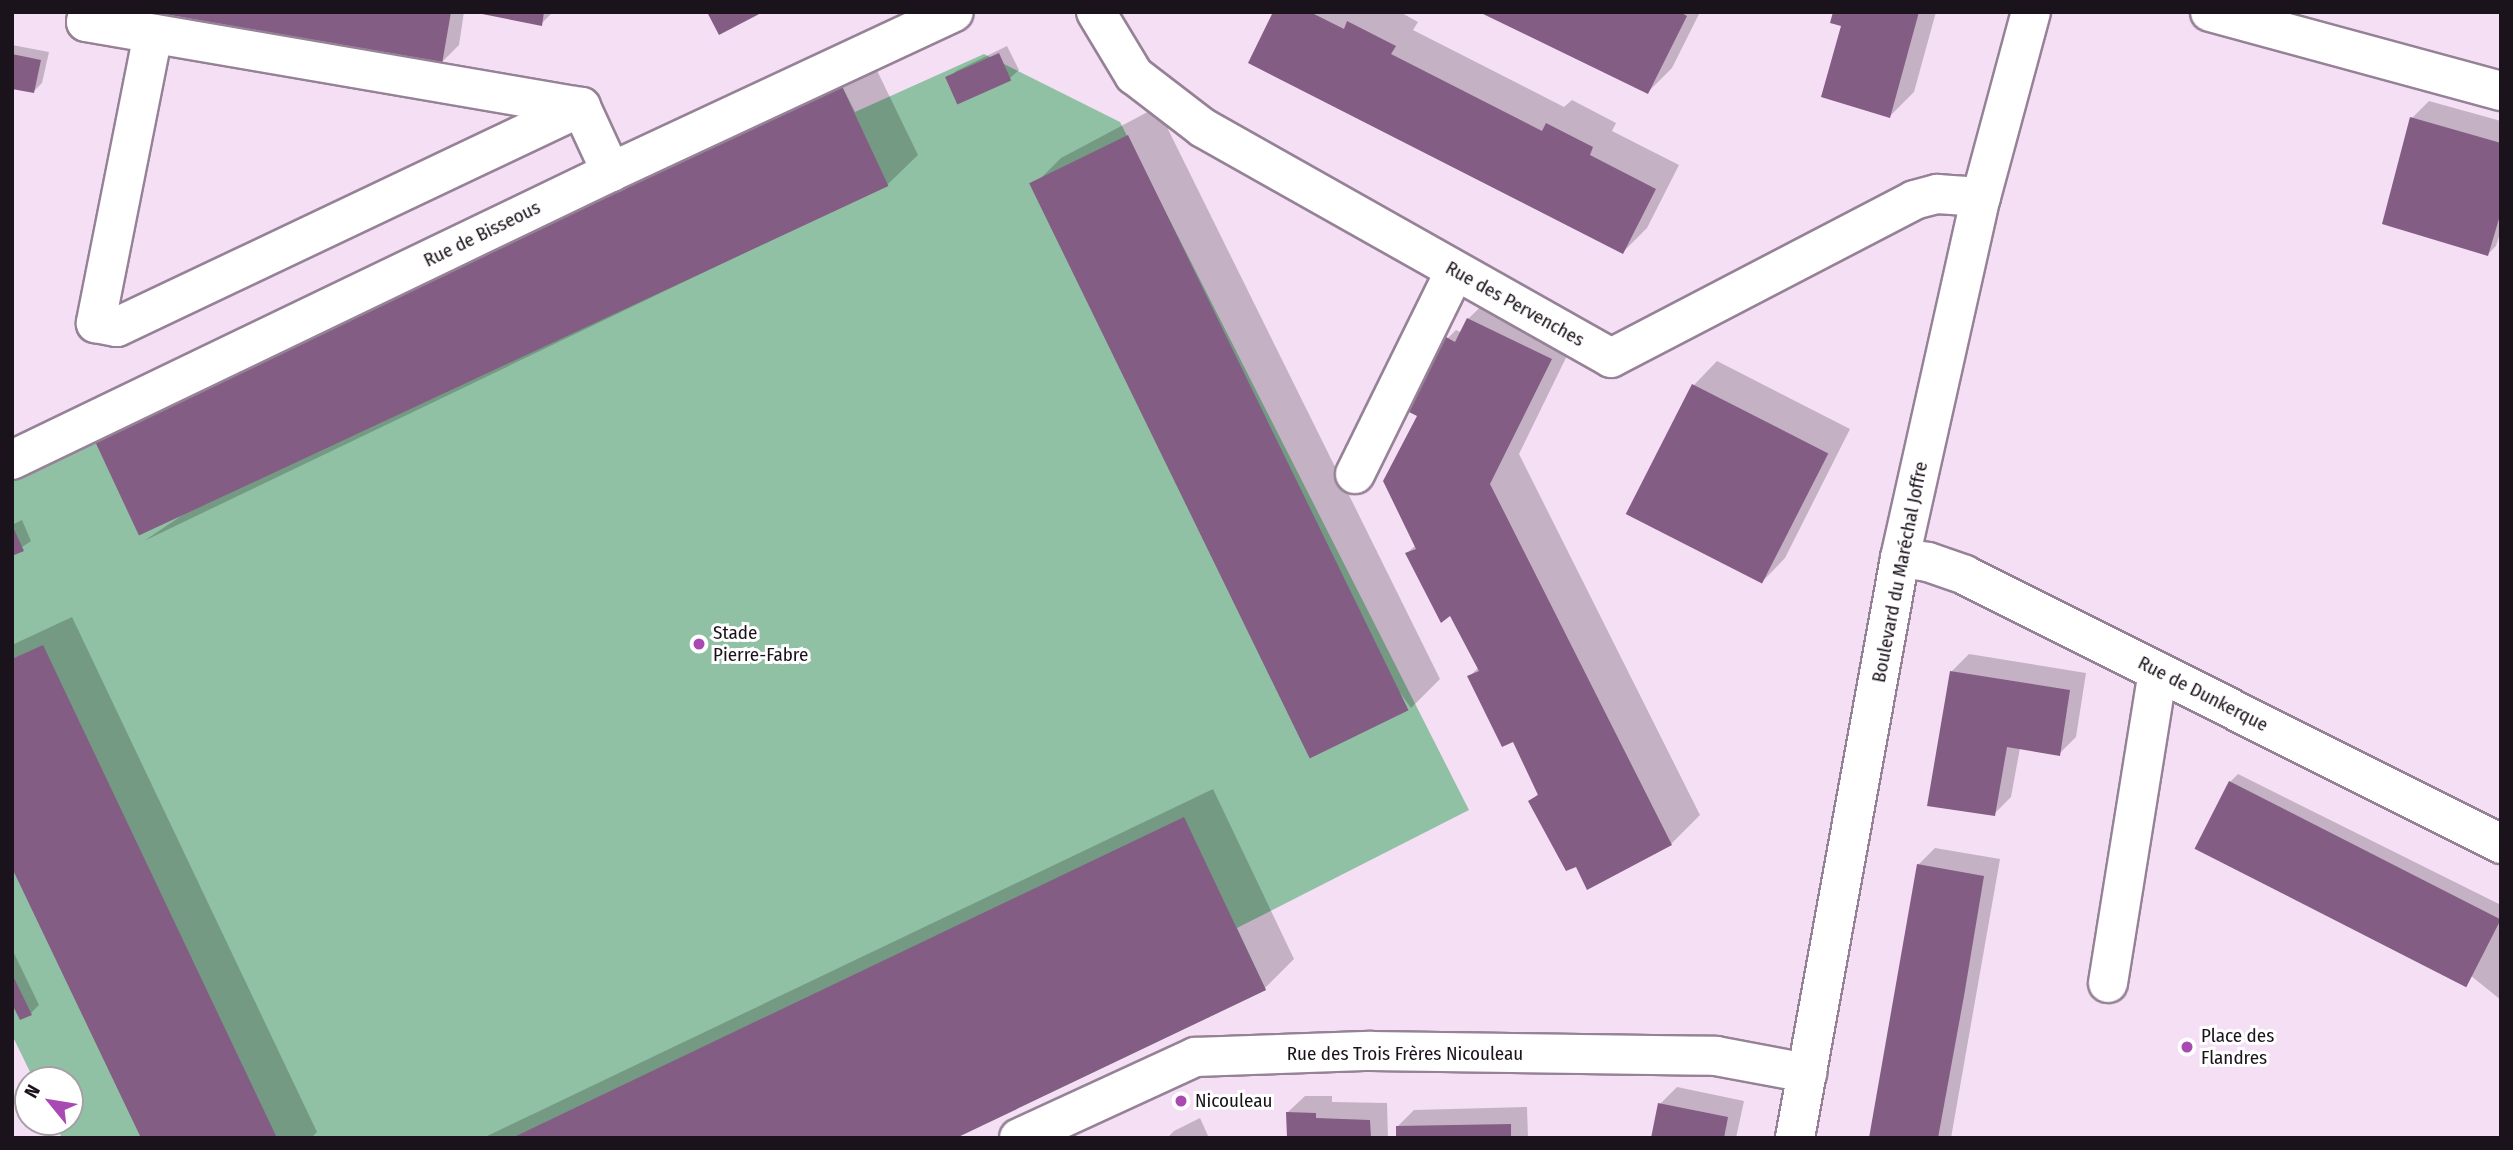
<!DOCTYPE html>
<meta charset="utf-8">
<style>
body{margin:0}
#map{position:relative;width:2513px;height:1150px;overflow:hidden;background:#f5dff5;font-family:"Fira Sans Condensed",sans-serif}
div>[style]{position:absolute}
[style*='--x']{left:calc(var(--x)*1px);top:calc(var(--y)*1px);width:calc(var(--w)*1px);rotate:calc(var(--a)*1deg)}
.green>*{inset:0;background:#91c1a5}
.shadow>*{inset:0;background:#0003}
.building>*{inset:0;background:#845d85;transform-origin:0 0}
.roads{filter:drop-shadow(2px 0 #968296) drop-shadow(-2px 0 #968296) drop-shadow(0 2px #968296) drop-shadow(0 -2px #968296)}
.minor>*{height:38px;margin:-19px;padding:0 19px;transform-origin:19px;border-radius:19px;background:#fff}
.dots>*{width:19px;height:19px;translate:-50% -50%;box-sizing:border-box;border:4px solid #fff;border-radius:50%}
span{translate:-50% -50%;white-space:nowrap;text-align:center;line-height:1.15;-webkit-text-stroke:6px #fff;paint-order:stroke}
.street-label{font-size:19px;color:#1b131b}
.poi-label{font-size:19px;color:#1b131b}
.left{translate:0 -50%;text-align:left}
.frame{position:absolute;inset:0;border:14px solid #1b131b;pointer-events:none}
.north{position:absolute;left:14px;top:1066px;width:70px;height:70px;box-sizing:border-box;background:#fff;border:2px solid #a4a1a4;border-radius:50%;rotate:300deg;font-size:19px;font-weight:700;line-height:28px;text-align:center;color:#1b131b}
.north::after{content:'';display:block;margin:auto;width:24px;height:32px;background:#a94ab3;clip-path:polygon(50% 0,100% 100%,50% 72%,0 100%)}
</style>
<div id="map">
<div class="green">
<div style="clip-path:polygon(984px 54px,1120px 122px,1469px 810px,1237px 928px,1266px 990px,956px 1138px,62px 1138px,54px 1122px,70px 1122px,70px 1080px,34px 1080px,12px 1035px,12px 479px,839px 80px,855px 112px)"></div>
</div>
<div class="shadow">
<div style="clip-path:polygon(156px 12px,464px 12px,459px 45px,442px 62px)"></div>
<div style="clip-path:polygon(474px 12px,553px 12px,541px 24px)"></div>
<div style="clip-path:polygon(1275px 12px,1400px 12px,1418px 22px,1413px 30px,1564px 107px,1572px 100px,1616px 123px,1612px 131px,1679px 165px,1647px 228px,1623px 252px)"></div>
<div style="clip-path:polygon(1483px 12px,1700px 12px,1672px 68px,1648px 92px)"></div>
<div style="clip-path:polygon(1835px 12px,1936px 12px,1914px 92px,1890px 116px)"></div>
<div style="clip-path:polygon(12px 45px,49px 52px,42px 83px,34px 91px,12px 87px)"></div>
<div style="clip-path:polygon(1007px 46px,1019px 70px,1010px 78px,959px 102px,948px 79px,956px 71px)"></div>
<div style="clip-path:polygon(868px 52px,918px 155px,888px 184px,144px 541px)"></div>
<div style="clip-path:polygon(2429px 101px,2501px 121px,2501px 230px,2496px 246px,2488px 254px,2412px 118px)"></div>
<div style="clip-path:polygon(1157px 107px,1440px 679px,1411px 708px,1032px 187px,1061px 158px)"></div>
<div style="clip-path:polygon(1498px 290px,1580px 329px,1519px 454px,1700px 815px,1671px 844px,1576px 865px,1530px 802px,1539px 793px,1513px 740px,1469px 677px,1478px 668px,1450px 614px,1407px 553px,1416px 545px,1419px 415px,1448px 338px,1456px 330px,1462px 333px,1468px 319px)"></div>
<div style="clip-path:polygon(1717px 361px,1850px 429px,1785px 558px,1762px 582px,1694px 385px)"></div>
<div style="clip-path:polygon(22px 520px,31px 541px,12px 554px,12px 525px)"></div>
<div style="clip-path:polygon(72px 617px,317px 1132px,311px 1138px,143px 1138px,12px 864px,12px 645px)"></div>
<div style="clip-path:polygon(1969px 654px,2086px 673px,2076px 737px,2059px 754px,2020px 748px,2011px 797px,1994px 814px,1952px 671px)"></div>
<div style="clip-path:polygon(2238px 774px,2501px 905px,2501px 1000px,2230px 782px)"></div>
<div style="clip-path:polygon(1213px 789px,1294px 959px,1265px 988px,952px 1138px,483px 1138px)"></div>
<div style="clip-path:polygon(1935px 848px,2000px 859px,1951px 1138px,1871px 1138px,1918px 865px)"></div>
<div style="clip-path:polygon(12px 949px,39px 1005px,31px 1013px,12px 1000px)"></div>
<div style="clip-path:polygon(1677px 1087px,1744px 1101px,1736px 1138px,1654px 1138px,1660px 1104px)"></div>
<div style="clip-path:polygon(1305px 1096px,1332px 1096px,1332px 1102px,1387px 1103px,1388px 1138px,1288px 1138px,1288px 1112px)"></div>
<div style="clip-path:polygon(1527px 1107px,1528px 1138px,1398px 1138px,1397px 1127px,1414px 1110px)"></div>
<div style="clip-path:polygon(1200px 1118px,1209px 1138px,1167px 1138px,1174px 1131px)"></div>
</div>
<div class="building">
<div style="clip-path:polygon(153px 12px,451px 12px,442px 64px)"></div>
<div style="clip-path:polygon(472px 12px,544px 12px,542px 26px)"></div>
<div style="clip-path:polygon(707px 12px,763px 12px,719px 35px)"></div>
<div style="clip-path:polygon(1273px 12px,1310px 12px,1344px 29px,1347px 21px,1396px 46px,1391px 54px,1542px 131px,1546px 123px,1593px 147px,1590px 155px,1656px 189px,1623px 254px,1248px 63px)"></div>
<div style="clip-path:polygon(1479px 12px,1680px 12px,1687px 16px,1648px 94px)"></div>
<div style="clip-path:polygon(1833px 12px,1919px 12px,1890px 118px,1821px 97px,1841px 26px,1830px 23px)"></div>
<div style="left:999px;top:53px;width:30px;height:59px;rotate:66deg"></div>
<div style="clip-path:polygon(12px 54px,41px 60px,34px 93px,12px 89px)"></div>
<div style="left:839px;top:80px;width:117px;height:827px;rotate:65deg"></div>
<div style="clip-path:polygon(2410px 117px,2501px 143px,2501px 212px,2488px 256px,2382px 224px)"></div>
<div style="left:1128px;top:135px;width:640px;height:110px;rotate:64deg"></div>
<div style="clip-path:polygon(1467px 318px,1552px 359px,1490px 484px,1672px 845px,1587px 890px,1576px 867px,1566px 871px,1528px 801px,1538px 795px,1513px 742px,1502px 747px,1467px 676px,1479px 671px,1450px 616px,1441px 623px,1405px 553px,1416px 549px,1383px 481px,1417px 416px,1407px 411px,1446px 337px,1455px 342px)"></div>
<div style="left:1692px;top:384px;width:153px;height:146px;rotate:27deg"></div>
<div style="clip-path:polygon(12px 525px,24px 551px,12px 556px)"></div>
<div style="clip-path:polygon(43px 645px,277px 1138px,141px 1138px,12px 868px,12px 659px)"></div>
<div style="clip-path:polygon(1950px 671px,2070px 690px,2060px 756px,2007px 747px,1995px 816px,1927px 806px)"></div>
<div style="left:2229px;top:781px;width:305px;height:76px;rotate:27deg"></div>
<div style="clip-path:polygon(1184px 817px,1266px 990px,956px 1138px,512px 1138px)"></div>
<div style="clip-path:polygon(1917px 864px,1984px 876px,1964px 996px,1938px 1138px,1869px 1138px)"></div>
<div style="clip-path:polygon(12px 974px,32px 1015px,20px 1020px,12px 1004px)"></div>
<div style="clip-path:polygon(1658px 1103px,1728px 1117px,1724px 1138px,1651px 1138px)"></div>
<div style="clip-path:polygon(1286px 1112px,1316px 1113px,1316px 1118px,1370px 1120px,1371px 1138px,1287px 1138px)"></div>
<div style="clip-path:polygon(1511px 1124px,1511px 1138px,1396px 1138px,1396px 1126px)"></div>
</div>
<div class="roads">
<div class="minor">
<div style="--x:88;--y:12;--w:10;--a:101"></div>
<div style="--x:86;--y:22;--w:502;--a:9.74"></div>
<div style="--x:1096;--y:12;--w:74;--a:58.9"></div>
<div style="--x:1134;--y:75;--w:87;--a:37.5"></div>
<div style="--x:1203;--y:128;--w:468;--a:29.4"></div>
<div style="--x:1611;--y:358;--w:342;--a:-27.5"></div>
<div style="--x:1914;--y:200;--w:24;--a:-15"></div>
<div style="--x:1937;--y:194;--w:44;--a:3.9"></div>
<div style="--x:2210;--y:12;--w:302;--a:15.2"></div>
<div style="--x:153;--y:34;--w:295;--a:101.2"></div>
<div style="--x:96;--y:323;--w:21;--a:11"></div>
<div style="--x:117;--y:327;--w:514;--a:-25.37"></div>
<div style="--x:581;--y:107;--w:72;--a:65.2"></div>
<div style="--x:12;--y:460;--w:665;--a:-25.68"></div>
<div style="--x:611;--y:172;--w:378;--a:-25"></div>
<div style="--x:1355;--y:474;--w:226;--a:-63.8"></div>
<div style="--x:1900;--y:558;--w:28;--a:8"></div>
<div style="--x:1928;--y:562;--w:39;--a:19"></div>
<div style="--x:1965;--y:575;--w:600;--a:26.65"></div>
<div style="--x:2108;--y:983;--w:315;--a:-80.9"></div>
<div style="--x:1019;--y:1138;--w:194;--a:-24.7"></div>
<div style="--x:1195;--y:1057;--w:176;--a:-2"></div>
<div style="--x:1371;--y:1051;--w:345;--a:0.8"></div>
<div style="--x:1716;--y:1056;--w:93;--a:10.6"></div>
<div style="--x:1795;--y:1138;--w:589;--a:-79.74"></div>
<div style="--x:1900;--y:558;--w:370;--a:-77.4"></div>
<div style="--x:1981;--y:197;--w:192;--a:-74.9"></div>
</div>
</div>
<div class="dots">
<div style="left:699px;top:644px;background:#a94ab3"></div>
<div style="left:2187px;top:1047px;background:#a94ab3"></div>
<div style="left:1181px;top:1101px;background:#a94ab3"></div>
</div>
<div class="street-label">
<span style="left:482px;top:234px;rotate:-26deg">Rue de Bisseous</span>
<span style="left:1515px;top:304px;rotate:29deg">Rue des Pervenches</span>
<span style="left:1900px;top:572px;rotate:-79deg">Boulevard du Maréchal Joffre</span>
<span style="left:2203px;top:694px;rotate:27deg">Rue de Dunkerque</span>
<span style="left:1405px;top:1054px">Rue des Trois Frères Nicouleau</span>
</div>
<div class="poi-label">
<span class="left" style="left:713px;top:644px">Stade<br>Pierre-Fabre</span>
<span class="left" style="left:2201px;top:1047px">Place des<br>Flandres</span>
<span class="left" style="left:1195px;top:1101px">Nicouleau</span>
</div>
<div class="frame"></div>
<div class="north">N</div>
</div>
